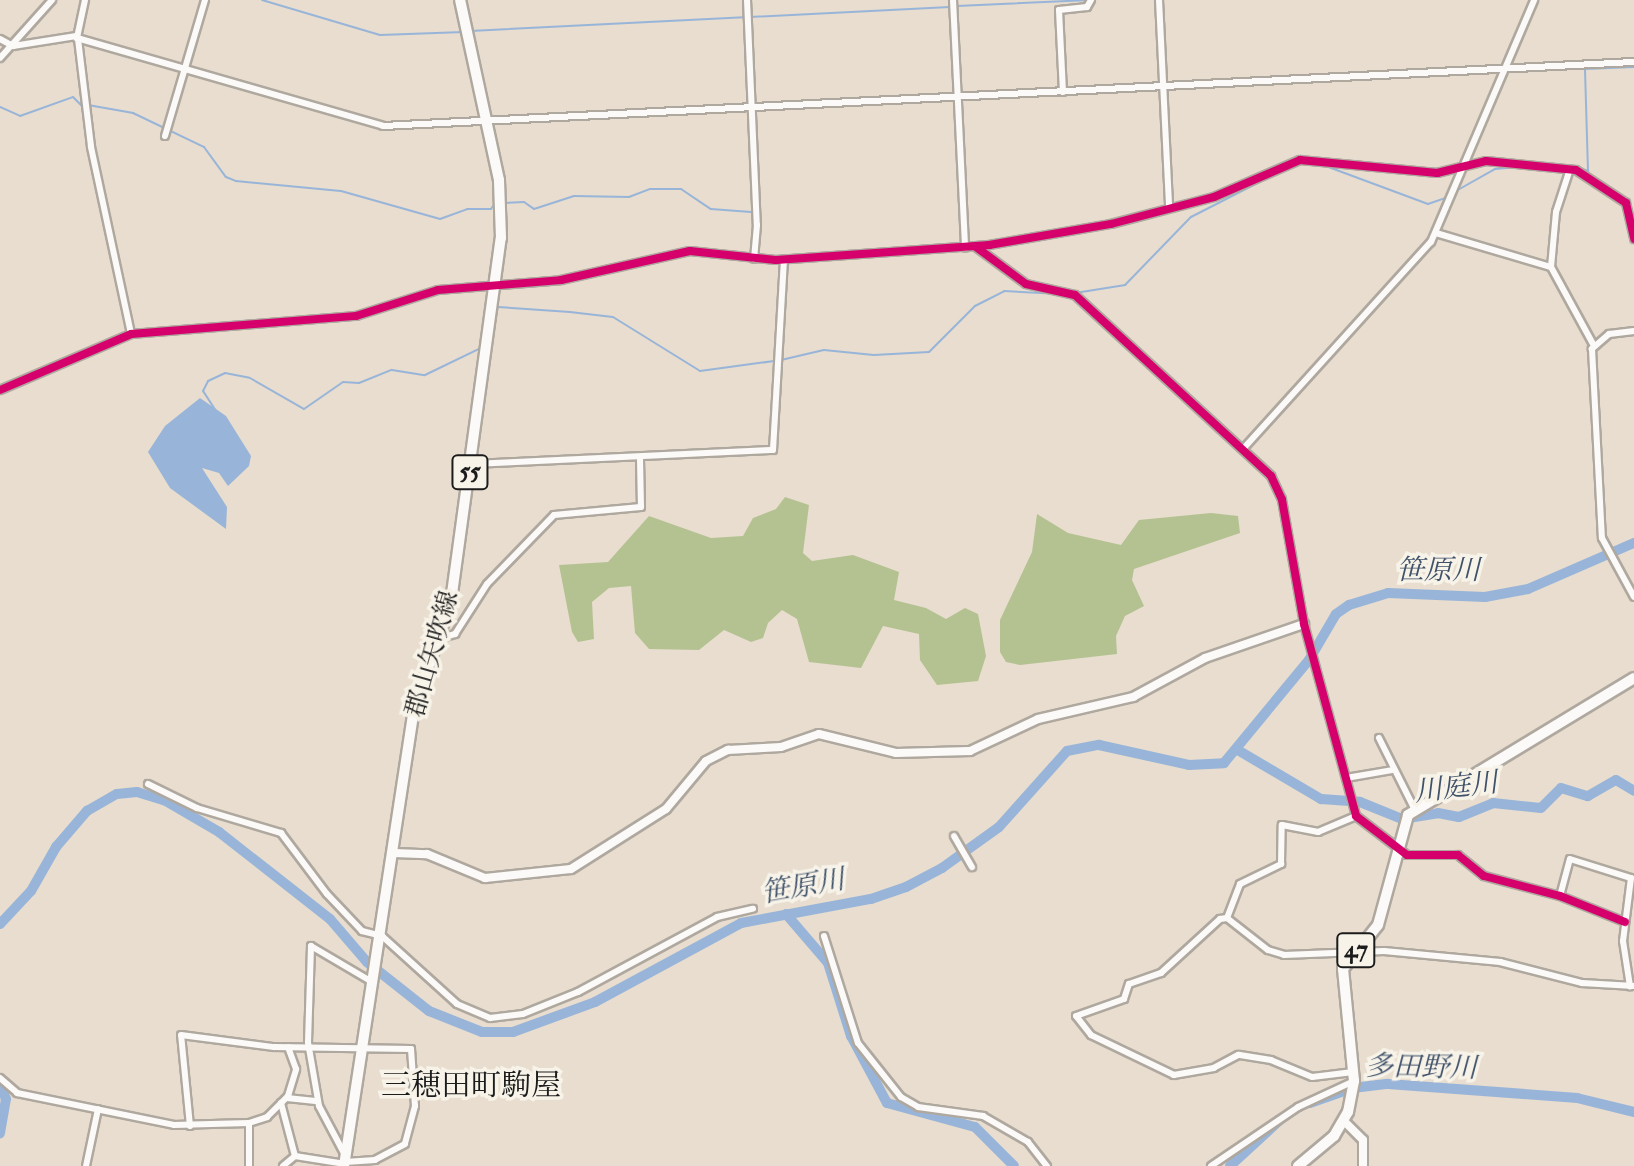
<!DOCTYPE html>
<meta charset="utf-8">
<style>
body{margin:0}
#map{position:relative;width:1634px;height:1166px;overflow:hidden;background:#e8ddce;font-family:"IM FELL Double Pica","Noto Serif JP",serif}
div>[style]{position:absolute}
[style*='--x']{left:calc(var(--x)*1px);top:calc(var(--y)*1px);width:calc(var(--w)*1px);rotate:calc(var(--a)*1deg)}
.forest>*{inset:0;background:#b4c292}
.water>*{inset:0;background:#98b5d9}
.stream>*{height:2px;margin:-1px;padding:0 1px;transform-origin:1px;border-radius:1px;background:#98b5d9}
.river>*{height:10px;margin:-5px;padding:0 5px;transform-origin:5px;border-radius:5px;background:#98b5d9}
.roads{filter:drop-shadow(2px 0 #afa89f) drop-shadow(-2px 0 #afa89f) drop-shadow(0 2px #afa89f) drop-shadow(0 -2px #afa89f)}
.minor>*{height:6px;margin:-3px;padding:0 3px;transform-origin:3px;border-radius:3px;background:#fcfaf8}
.tertiary>*{height:8px;margin:-4px;padding:0 4px;transform-origin:4px;border-radius:4px;background:#fcfaf8}
.primary>*{height:10px;margin:-5px;padding:0 5px;transform-origin:5px;border-radius:5px;background:#fcfaf8}
.cycleway>*{height:8px;margin:-4px;padding:0 4px;transform-origin:4px;border-radius:4px;background:#d6006c}
span{translate:-50% -50%;white-space:nowrap;text-align:center;line-height:1.15;-webkit-text-stroke:7px #f7f3e8;paint-order:stroke}
.shield-label span{padding:2px 6px;background:#f7f3e8;border:2px solid;border-radius:6px;-webkit-text-stroke-width:0}
.shield-label{font-size:24px;color:#1c1c1c;font-weight:700}
.street-label{font-size:26px;color:#1c1c1c}
.water-label{font-size:28px;color:#40526a;font-style:italic}
.quarter-label{font-size:30px;color:#1c1c1c}
</style>
<div id="map">
<div class="forest">
<div style="clip-path:polygon(785px 497px,809px 505px,803px 553px,812px 561px,853px 555px,899px 572px,894px 600px,926px 608px,946px 619px,965px 608px,978px 614px,986px 656px,978px 681px,937px 685px,920px 660px,919px 634px,883px 626px,861px 668px,809px 662px,797px 619px,782px 610px,768px 623px,763px 638px,751px 642px,724px 630px,699px 650px,649px 649px,635px 633px,631px 586px,609px 588px,592px 602px,594px 639px,578px 642px,572px 632px,559px 565px,608px 562px,649px 516px,711px 538px,743px 536px,753px 518px,776px 509px)"></div>
<div style="clip-path:polygon(1211px 513px,1238px 516px,1240px 533px,1134px 569px,1132px 580px,1144px 606px,1125px 616px,1116px 636px,1117px 654px,1020px 665px,1006px 662px,1000px 652px,1000px 620px,1032px 552px,1037px 514px,1068px 533px,1121px 545px,1139px 520px)"></div>
</div>
<div class="water">
<div style="clip-path:polygon(200px 398px,226px 416px,251px 456px,249px 466px,228px 486px,219px 473px,202px 468px,227px 507px,226px 529px,170px 488px,148px 452px,165px 426px)"></div>
</div>
<div class="stream">
<div style="--x:262;--y:0;--w:123;--a:16.5"></div>
<div style="--x:380;--y:35;--w:84;--a:-2"></div>
<div style="--x:957;--y:6;--w:133;--a:-2.6"></div>
<div style="--x:750;--y:17;--w:200;--a:-2.9"></div>
<div style="--x:470;--y:31;--w:274;--a:-2.9"></div>
<div style="--x:88;--y:105;--w:46;--a:10.1"></div>
<div style="--x:133;--y:113;--w:79;--a:25.6"></div>
<div style="--x:204;--y:147;--w:37;--a:54"></div>
<div style="--x:226;--y:177;--w:11;--a:22"></div>
<div style="--x:236;--y:181;--w:105;--a:5.4"></div>
<div style="--x:341;--y:191;--w:103;--a:15.8"></div>
<div style="--x:440;--y:219;--w:29;--a:-20"></div>
<div style="--x:467;--y:209;--w:24;--a:0"></div>
<div style="--x:491;--y:209;--w:7;--a:-56"></div>
<div style="--x:0;--y:107;--w:22;--a:24"></div>
<div style="--x:20;--y:116;--w:56;--a:-19.7"></div>
<div style="--x:73;--y:97;--w:13;--a:45"></div>
<div style="--x:1323;--y:165;--w:112;--a:20.4"></div>
<div style="--x:1428;--y:204;--w:21;--a:-19"></div>
<div style="--x:1292;--y:167;--w:14;--a:-17"></div>
<div style="--x:1576;--y:167;--w:13;--a:18"></div>
<div style="--x:1588;--y:171;--w:102;--a:-91.7"></div>
<div style="--x:1585;--y:69;--w:49;--a:-2.3"></div>
<div style="--x:1456;--y:191;--w:45;--a:-29.4"></div>
<div style="--x:1495;--y:169;--w:25;--a:-5"></div>
<div style="--x:505;--y:203;--w:19;--a:-3"></div>
<div style="--x:524;--y:202;--w:12;--a:35"></div>
<div style="--x:534;--y:209;--w:42;--a:-18"></div>
<div style="--x:574;--y:196;--w:55;--a:1"></div>
<div style="--x:629;--y:197;--w:22;--a:-21"></div>
<div style="--x:650;--y:189;--w:31;--a:0"></div>
<div style="--x:681;--y:189;--w:36;--a:34"></div>
<div style="--x:711;--y:209;--w:40;--a:4.3"></div>
<div style="--x:1075;--y:293;--w:51;--a:-9.1"></div>
<div style="--x:1125;--y:285;--w:95;--a:-45.9"></div>
<div style="--x:1191;--y:217;--w:94;--a:-27.1"></div>
<div style="--x:492;--y:337;--w:31;--a:-79"></div>
<div style="--x:498;--y:307;--w:72;--a:4"></div>
<div style="--x:570;--y:312;--w:43;--a:6.6"></div>
<div style="--x:613;--y:317;--w:102;--a:31.8"></div>
<div style="--x:700;--y:371;--w:75;--a:-7.7"></div>
<div style="--x:781;--y:360;--w:44;--a:-13.1"></div>
<div style="--x:824;--y:350;--w:50;--a:5.7"></div>
<div style="--x:874;--y:355;--w:55;--a:-3.1"></div>
<div style="--x:929;--y:352;--w:65;--a:-45"></div>
<div style="--x:975;--y:306;--w:33;--a:-27"></div>
<div style="--x:1004;--y:291;--w:57;--a:3"></div>
<div style="--x:218;--y:414;--w:27;--a:-123"></div>
<div style="--x:203;--y:391;--w:11;--a:-63"></div>
<div style="--x:208;--y:381;--w:19;--a:-25"></div>
<div style="--x:225;--y:373;--w:25;--a:11"></div>
<div style="--x:250;--y:378;--w:62;--a:29.9"></div>
<div style="--x:304;--y:409;--w:47;--a:-34.7"></div>
<div style="--x:343;--y:382;--w:16;--a:4"></div>
<div style="--x:359;--y:383;--w:35;--a:-22"></div>
<div style="--x:392;--y:370;--w:33;--a:9"></div>
<div style="--x:425;--y:375;--w:64;--a:-25.8"></div>
</div>
<div class="river">
<div style="--x:1236;--y:749;--w:99;--a:30.5"></div>
<div style="--x:1321;--y:799;--w:39;--a:4"></div>
<div style="--x:1360;--y:802;--w:45;--a:22"></div>
<div style="--x:1402;--y:819;--w:36;--a:-9"></div>
<div style="--x:1438;--y:813;--w:21;--a:11"></div>
<div style="--x:1459;--y:817;--w:37;--a:-22"></div>
<div style="--x:1493;--y:803;--w:48;--a:5.9"></div>
<div style="--x:1541;--y:808;--w:28;--a:-45"></div>
<div style="--x:1561;--y:788;--w:28;--a:17"></div>
<div style="--x:1588;--y:796;--w:32;--a:-30"></div>
<div style="--x:1616;--y:780;--w:21;--a:31"></div>
<div style="--x:786;--y:914;--w:65;--a:49.4"></div>
<div style="--x:828;--y:963;--w:77;--a:72.5"></div>
<div style="--x:851;--y:1036;--w:76;--a:61.8"></div>
<div style="--x:887;--y:1103;--w:91;--a:15.3"></div>
<div style="--x:975;--y:1127;--w:55;--a:45"></div>
<div style="--x:0;--y:924;--w:45;--a:-46.8"></div>
<div style="--x:31;--y:891;--w:51;--a:-60.4"></div>
<div style="--x:56;--y:847;--w:48;--a:-49.3"></div>
<div style="--x:87;--y:811;--w:34;--a:-30"></div>
<div style="--x:117;--y:794;--w:20;--a:-6"></div>
<div style="--x:137;--y:792;--w:28;--a:17"></div>
<div style="--x:164;--y:800;--w:64;--a:30.2"></div>
<div style="--x:219;--y:832;--w:141;--a:38.1"></div>
<div style="--x:330;--y:919;--w:57;--a:49.3"></div>
<div style="--x:367;--y:962;--w:79;--a:38.3"></div>
<div style="--x:429;--y:1011;--w:57;--a:21.6"></div>
<div style="--x:482;--y:1032;--w:31;--a:0"></div>
<div style="--x:513;--y:1032;--w:87;--a:-20.1"></div>
<div style="--x:595;--y:1002;--w:166;--a:-28.4"></div>
<div style="--x:741;--y:923;--w:132;--a:-10.5"></div>
<div style="--x:871;--y:899;--w:37;--a:-19"></div>
<div style="--x:906;--y:887;--w:41;--a:-27.8"></div>
<div style="--x:942;--y:868;--w:70;--a:-35.7"></div>
<div style="--x:999;--y:827;--w:102;--a:-48.2"></div>
<div style="--x:1067;--y:751;--w:33;--a:-11"></div>
<div style="--x:1099;--y:745;--w:92;--a:12.5"></div>
<div style="--x:1189;--y:765;--w:35;--a:-3"></div>
<div style="--x:1224;--y:763;--w:134;--a:-50.5"></div>
<div style="--x:1309;--y:660;--w:53;--a:-59.6"></div>
<div style="--x:1336;--y:614;--w:16;--a:-35"></div>
<div style="--x:1349;--y:605;--w:41;--a:-17.1"></div>
<div style="--x:1388;--y:593;--w:97;--a:2.4"></div>
<div style="--x:1485;--y:597;--w:44;--a:-10.5"></div>
<div style="--x:1528;--y:589;--w:116;--a:-23.5"></div>
<div style="--x:0;--y:1085;--w:15;--a:67"></div>
<div style="--x:6;--y:1099;--w:35;--a:100"></div>
<div style="--x:1310;--y:1103;--w:46;--a:-19.2"></div>
<div style="--x:1353;--y:1088;--w:35;--a:-7"></div>
<div style="--x:1388;--y:1084;--w:190;--a:4.2"></div>
<div style="--x:1577;--y:1098;--w:59;--a:13.8"></div>
<div style="--x:1230;--y:1166;--w:67;--a:-42.6"></div>
</div>
<div class="roads">
<div class="minor">
<div style="--x:85;--y:0;--w:39;--a:102"></div>
<div style="--x:77;--y:38;--w:318;--a:16"></div>
<div style="--x:383;--y:126;--w:1253;--a:-2.93"></div>
<div style="--x:747;--y:0;--w:225;--a:87.5"></div>
<div style="--x:757;--y:225;--w:34;--a:95"></div>
<div style="--x:953;--y:0;--w:248;--a:87.2"></div>
<div style="--x:1159;--y:0;--w:208;--a:87.2"></div>
<div style="--x:0;--y:39;--w:15;--a:28"></div>
<div style="--x:13;--y:46;--w:64;--a:-9"></div>
<div style="--x:78;--y:39;--w:109;--a:83.1"></div>
<div style="--x:91;--y:147;--w:191;--a:77.9"></div>
<div style="--x:0;--y:58;--w:78;--a:-48.1"></div>
<div style="--x:1063;--y:92;--w:82;--a:-92.8"></div>
<div style="--x:1059;--y:10;--w:28;--a:-6"></div>
<div style="--x:1087;--y:7;--w:8;--a:-60"></div>
<div style="--x:165;--y:136;--w:142;--a:-73.6"></div>
<div style="--x:1436;--y:233;--w:120;--a:16.5"></div>
<div style="--x:1551;--y:267;--w:55;--a:-84.8"></div>
<div style="--x:1556;--y:212;--w:45;--a:-72"></div>
<div style="--x:976;--y:247;--w:62;--a:36.5"></div>
<div style="--x:1026;--y:284;--w:50;--a:12.7"></div>
<div style="--x:1075;--y:295;--w:267;--a:42.7"></div>
<div style="--x:1271;--y:476;--w:26;--a:65"></div>
<div style="--x:1282;--y:500;--w:126;--a:79.9"></div>
<div style="--x:1304;--y:624;--w:199;--a:74.8"></div>
<div style="--x:1356;--y:816;--w:64;--a:37.4"></div>
<div style="--x:1407;--y:855;--w:51;--a:0"></div>
<div style="--x:1458;--y:855;--w:33;--a:39"></div>
<div style="--x:1484;--y:876;--w:79;--a:14.7"></div>
<div style="--x:1560;--y:896;--w:70;--a:21.8"></div>
<div style="--x:1551;--y:267;--w:88;--a:61.4"></div>
<div style="--x:1634;--y:331;--w:25;--a:173"></div>
<div style="--x:1609;--y:334;--w:23;--a:139"></div>
<div style="--x:1592;--y:349;--w:189;--a:87"></div>
<div style="--x:1602;--y:538;--w:67;--a:61.5"></div>
<div style="--x:0;--y:390;--w:142;--a:-23.1"></div>
<div style="--x:131;--y:334;--w:226;--a:-4.6"></div>
<div style="--x:356;--y:316;--w:86;--a:-17.6"></div>
<div style="--x:438;--y:290;--w:123;--a:-4.6"></div>
<div style="--x:561;--y:280;--w:132;--a:-12.7"></div>
<div style="--x:690;--y:251;--w:86;--a:6"></div>
<div style="--x:776;--y:260;--w:214;--a:-4"></div>
<div style="--x:989;--y:245;--w:124;--a:-9.8"></div>
<div style="--x:1111;--y:224;--w:106;--a:-14.7"></div>
<div style="--x:1214;--y:197;--w:94;--a:-23.3"></div>
<div style="--x:1300;--y:160;--w:138;--a:5.4"></div>
<div style="--x:1437;--y:173;--w:50;--a:-13.8"></div>
<div style="--x:1486;--y:161;--w:90;--a:5.7"></div>
<div style="--x:1576;--y:170;--w:60;--a:33.4"></div>
<div style="--x:1626;--y:203;--w:37;--a:77"></div>
<div style="--x:1243;--y:449;--w:280;--a:-47.8"></div>
<div style="--x:1431;--y:242;--w:263;--a:-66.9"></div>
<div style="--x:471;--y:464;--w:302;--a:-2.7"></div>
<div style="--x:773;--y:450;--w:191;--a:-86.7"></div>
<div style="--x:441;--y:638;--w:15;--a:-16"></div>
<div style="--x:455;--y:634;--w:59;--a:-57.4"></div>
<div style="--x:487;--y:584;--w:96;--a:-45.8"></div>
<div style="--x:554;--y:515;--w:87;--a:-5.3"></div>
<div style="--x:641;--y:507;--w:49;--a:-91.2"></div>
<div style="--x:1379;--y:738;--w:80;--a:63.4"></div>
<div style="--x:1346;--y:778;--w:48;--a:-9.7"></div>
<div style="--x:148;--y:784;--w:55;--a:26.1"></div>
<div style="--x:197;--y:808;--w:88;--a:16.6"></div>
<div style="--x:281;--y:833;--w:76;--a:53"></div>
<div style="--x:327;--y:894;--w:51;--a:46.6"></div>
<div style="--x:362;--y:931;--w:21;--a:14"></div>
<div style="--x:382;--y:936;--w:101;--a:42.2"></div>
<div style="--x:457;--y:1004;--w:36;--a:23"></div>
<div style="--x:490;--y:1018;--w:33;--a:-7"></div>
<div style="--x:523;--y:1014;--w:59;--a:-21.8"></div>
<div style="--x:578;--y:992;--w:158;--a:-28.3"></div>
<div style="--x:717;--y:917;--w:37;--a:-13"></div>
<div style="--x:954;--y:836;--w:36;--a:60"></div>
<div style="--x:1560;--y:896;--w:38;--a:-75"></div>
<div style="--x:1570;--y:859;--w:64;--a:17.3"></div>
<div style="--x:1631;--y:878;--w:64;--a:97.2"></div>
<div style="--x:1623;--y:941;--w:46;--a:81.2"></div>
<div style="--x:1227;--y:918;--w:52;--a:38"></div>
<div style="--x:1268;--y:950;--w:17;--a:17"></div>
<div style="--x:1284;--y:955;--w:100;--a:-2.3"></div>
<div style="--x:1384;--y:951;--w:117;--a:5.4"></div>
<div style="--x:1500;--y:962;--w:85;--a:14.4"></div>
<div style="--x:1582;--y:983;--w:52;--a:3.3"></div>
<div style="--x:824;--y:936;--w:112;--a:72.4"></div>
<div style="--x:858;--y:1043;--w:69;--a:51.5"></div>
<div style="--x:901;--y:1097;--w:20;--a:30"></div>
<div style="--x:918;--y:1107;--w:66;--a:7.9"></div>
<div style="--x:983;--y:1116;--w:52;--a:30"></div>
<div style="--x:1028;--y:1142;--w:31;--a:52"></div>
<div style="--x:1353;--y:1072;--w:41;--a:173"></div>
<div style="--x:1312;--y:1077;--w:44;--a:-157.5"></div>
<div style="--x:1271;--y:1060;--w:33;--a:-171"></div>
<div style="--x:1238;--y:1055;--w:27;--a:152"></div>
<div style="--x:1214;--y:1068;--w:41;--a:170.1"></div>
<div style="--x:1174;--y:1075;--w:92;--a:-154.3"></div>
<div style="--x:1091;--y:1035;--w:24;--a:-128"></div>
<div style="--x:1076;--y:1016;--w:51;--a:-19.5"></div>
<div style="--x:1124;--y:999;--w:16;--a:-72"></div>
<div style="--x:1129;--y:984;--w:34;--a:-19"></div>
<div style="--x:1161;--y:973;--w:80;--a:-42.5"></div>
<div style="--x:1220;--y:919;--w:7;--a:-8"></div>
<div style="--x:1227;--y:918;--w:36;--a:-69"></div>
<div style="--x:1240;--y:884;--w:46;--a:-26"></div>
<div style="--x:1281;--y:864;--w:39;--a:-89"></div>
<div style="--x:1282;--y:825;--w:37;--a:11"></div>
<div style="--x:1318;--y:832;--w:41;--a:-22.8"></div>
<div style="--x:0;--y:1078;--w:23;--a:41"></div>
<div style="--x:17;--y:1093;--w:160;--a:11.5"></div>
<div style="--x:174;--y:1125;--w:75;--a:-1.5"></div>
<div style="--x:249;--y:1123;--w:19;--a:-18"></div>
<div style="--x:267;--y:1117;--w:30;--a:-45"></div>
<div style="--x:288;--y:1096;--w:28;--a:-73"></div>
<div style="--x:296;--y:1069;--w:23;--a:-110"></div>
<div style="--x:287;--y:1098;--w:31;--a:6"></div>
<div style="--x:281;--y:1103;--w:55;--a:75.2"></div>
<div style="--x:295;--y:1156;--w:51;--a:9.1"></div>
<div style="--x:249;--y:1123;--w:43;--a:90"></div>
<div style="--x:190;--y:1126;--w:91;--a:-95.6"></div>
<div style="--x:181;--y:1035;--w:94;--a:7.4"></div>
<div style="--x:274;--y:1047;--w:137;--a:0.8"></div>
<div style="--x:411;--y:1049;--w:57;--a:86"></div>
<div style="--x:415;--y:1106;--w:39;--a:105"></div>
<div style="--x:405;--y:1144;--w:34;--a:152"></div>
<div style="--x:375;--y:1160;--w:30;--a:176"></div>
<div style="--x:345;--y:1155;--w:55;--a:-118"></div>
<div style="--x:319;--y:1106;--w:65;--a:-99.8"></div>
<div style="--x:308;--y:1042;--w:96;--a:-88.2"></div>
<div style="--x:311;--y:946;--w:71;--a:30.5"></div>
<div style="--x:86;--y:1166;--w:58;--a:-78.1"></div>
<div style="--x:283;--y:1166;--w:16;--a:-40"></div>
<div style="--x:1211;--y:1166;--w:105;--a:-34.1"></div>
<div style="--x:1298;--y:1107;--w:62;--a:-24.9"></div>
</div>
<div class="tertiary">
<div style="--x:394;--y:853;--w:33;--a:2"></div>
<div style="--x:427;--y:854;--w:63;--a:22.5"></div>
<div style="--x:485;--y:878;--w:86;--a:-6"></div>
<div style="--x:571;--y:869;--w:112;--a:-32.3"></div>
<div style="--x:666;--y:809;--w:62;--a:-50.2"></div>
<div style="--x:706;--y:761;--w:25;--a:-27"></div>
<div style="--x:728;--y:750;--w:53;--a:-3.2"></div>
<div style="--x:781;--y:747;--w:40;--a:-18.9"></div>
<div style="--x:819;--y:734;--w:79;--a:13.9"></div>
<div style="--x:896;--y:753;--w:74;--a:-1.5"></div>
<div style="--x:970;--y:751;--w:75;--a:-25.2"></div>
<div style="--x:1038;--y:719;--w:98;--a:-13"></div>
<div style="--x:1133;--y:697;--w:82;--a:-28.4"></div>
<div style="--x:1205;--y:658;--w:105;--a:-19"></div>
<div style="--x:1345;--y:1122;--w:25;--a:45"></div>
<div style="--x:1363;--y:1140;--w:26;--a:90"></div>
</div>
<div class="primary">
<div style="--x:344;--y:1166;--w:463;--a:-81.3"></div>
<div style="--x:414;--y:708;--w:113;--a:-70.9"></div>
<div style="--x:451;--y:601;--w:366;--a:-82.2"></div>
<div style="--x:501;--y:238;--w:58;--a:-92"></div>
<div style="--x:499;--y:180;--w:184;--a:-102.2"></div>
<div style="--x:1298;--y:1166;--w:47;--a:-39.8"></div>
<div style="--x:1334;--y:1136;--w:28;--a:-60"></div>
<div style="--x:1348;--y:1112;--w:32;--a:-79"></div>
<div style="--x:1354;--y:1081;--w:113;--a:-95.6"></div>
<div style="--x:1343;--y:969;--w:56;--a:-51.5"></div>
<div style="--x:1378;--y:925;--w:114;--a:-74.7"></div>
<div style="--x:1408;--y:815;--w:264;--a:-31.2"></div>
</div>
</div>
<div class="cycleway">
<div style="--x:976;--y:247;--w:62;--a:36.5"></div>
<div style="--x:1026;--y:284;--w:50;--a:12.7"></div>
<div style="--x:1075;--y:295;--w:267;--a:42.7"></div>
<div style="--x:1271;--y:476;--w:26;--a:65"></div>
<div style="--x:1282;--y:500;--w:126;--a:79.9"></div>
<div style="--x:1304;--y:624;--w:199;--a:74.8"></div>
<div style="--x:1356;--y:816;--w:64;--a:37.4"></div>
<div style="--x:1407;--y:855;--w:51;--a:0"></div>
<div style="--x:1458;--y:855;--w:33;--a:39"></div>
<div style="--x:1484;--y:876;--w:79;--a:14.7"></div>
<div style="--x:1560;--y:896;--w:70;--a:21.8"></div>
<div style="--x:0;--y:390;--w:142;--a:-23.1"></div>
<div style="--x:131;--y:334;--w:226;--a:-4.6"></div>
<div style="--x:356;--y:316;--w:86;--a:-17.6"></div>
<div style="--x:438;--y:290;--w:123;--a:-4.6"></div>
<div style="--x:561;--y:280;--w:132;--a:-12.7"></div>
<div style="--x:690;--y:251;--w:86;--a:6"></div>
<div style="--x:776;--y:260;--w:214;--a:-4"></div>
<div style="--x:989;--y:245;--w:124;--a:-9.8"></div>
<div style="--x:1111;--y:224;--w:106;--a:-14.7"></div>
<div style="--x:1214;--y:197;--w:94;--a:-23.3"></div>
<div style="--x:1300;--y:160;--w:138;--a:5.4"></div>
<div style="--x:1437;--y:173;--w:50;--a:-13.8"></div>
<div style="--x:1486;--y:161;--w:90;--a:5.7"></div>
<div style="--x:1576;--y:170;--w:60;--a:33.4"></div>
<div style="--x:1626;--y:203;--w:37;--a:77"></div>
</div>
<div class="shield-label">
<span style="left:470px;top:472px">55</span>
<span style="left:1356px;top:950px">47</span>
</div>
<div class="street-label">
<span style="left:433px;top:654px;rotate:-74deg">郡山矢吹線</span>
</div>
<div class="water-label">
<span style="left:1438px;top:571px">笹原川</span>
<span style="left:1456px;top:788px;rotate:-7deg">川庭川</span>
<span style="left:803px;top:887px;rotate:-10deg">笹原川</span>
<span style="left:1421px;top:1068px;rotate:1deg">多田野川</span>
</div>
<div class="quarter-label">
<span style="left:471px;top:1086px">三穂田町駒屋</span>
</div>
</div>
